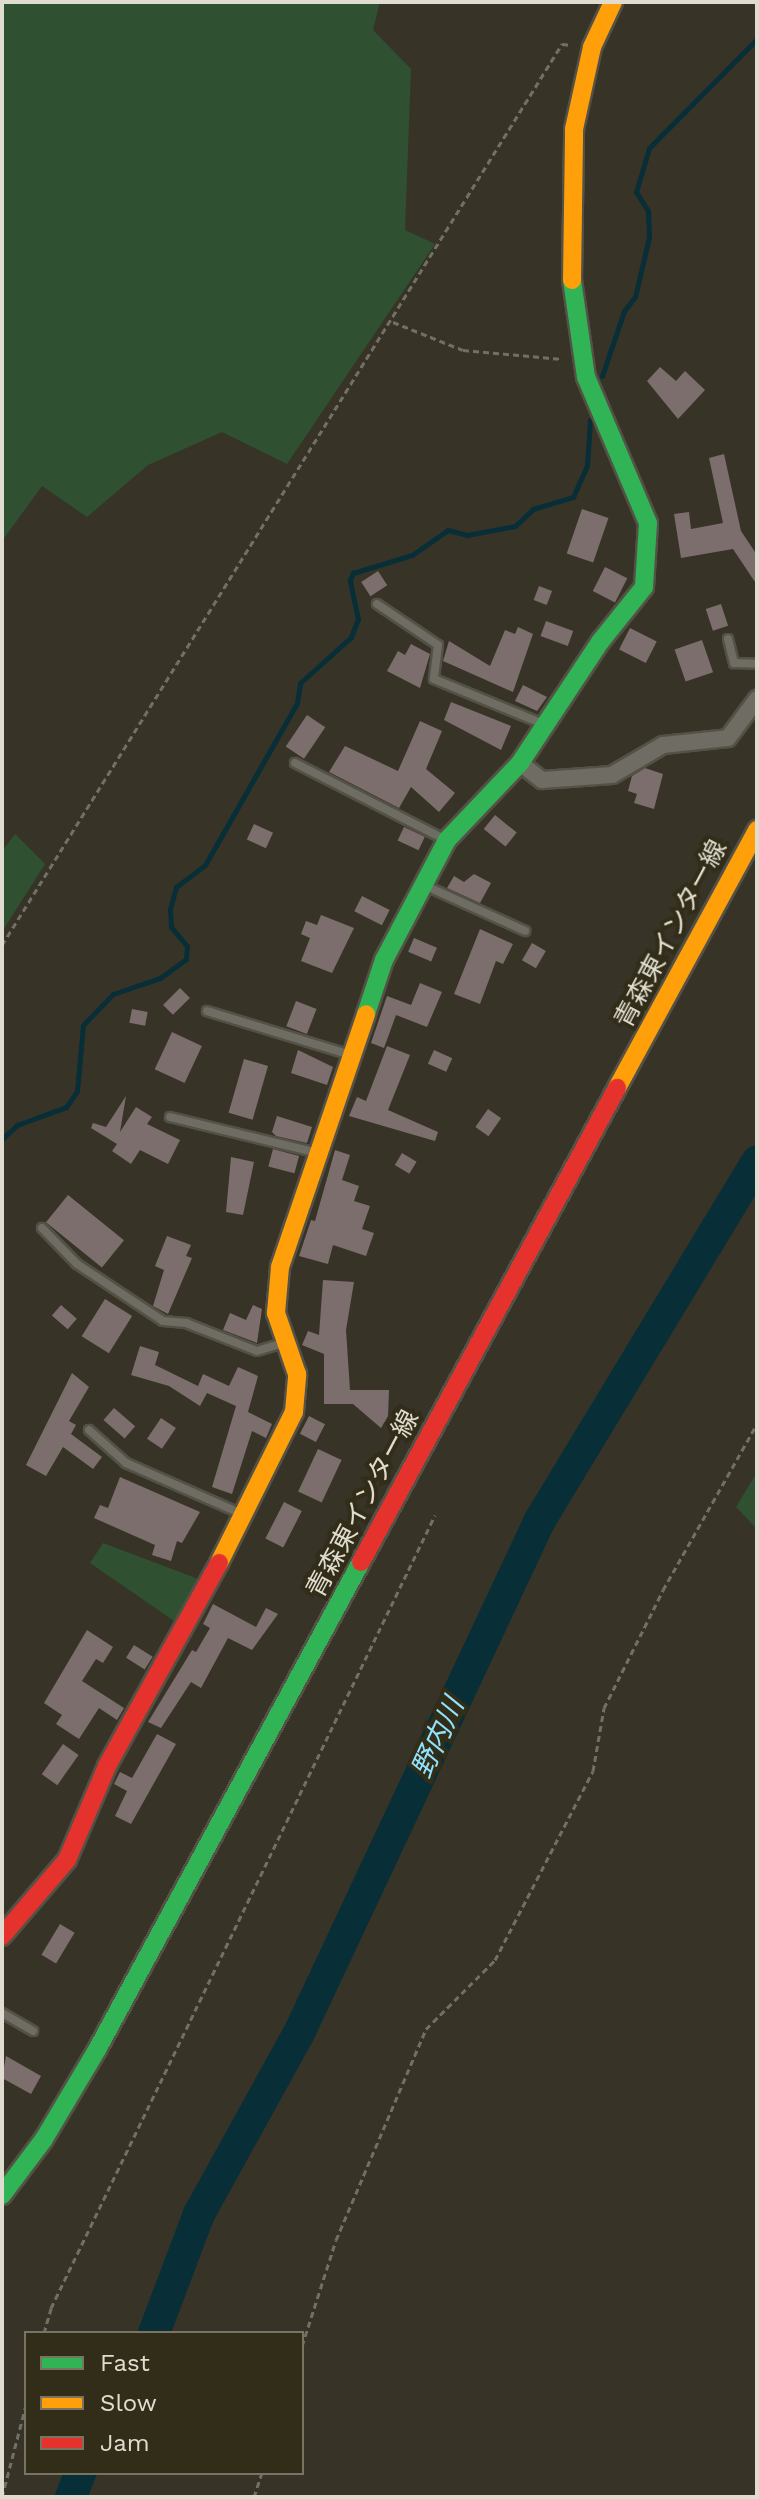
<!DOCTYPE html>
<meta charset="utf-8">
<style>
body{margin:0}
#map{position:relative;width:759px;height:2499px;overflow:hidden;background:#373427;font-family:"Work Sans","Noto Sans JP",sans-serif}
div>[style]{position:absolute}
[style*='--x']{left:calc(var(--x)*1px);top:calc(var(--y)*1px);width:calc(var(--w)*1px);rotate:calc(var(--a)*1deg)}
.green>*{inset:0;background:#2f5031}
.stream>*{height:5px;margin:-2.5px;padding:0 2.5px;transform-origin:2.5px;border-radius:2.5px;background:#082e37}
.river>*{height:32px;margin:-16px;padding:0 16px;transform-origin:16px;border-radius:16px;background:#082e37}
.building>*{inset:0;background:#7c6e6c;transform-origin:0 0}
.path>*{height:3px;margin-top:-1.5px;transform-origin:0;background:repeating-linear-gradient(90deg,#716f67 0 6px,transparent 0 10px)}
.roads{filter:drop-shadow(2px 0 #545146) drop-shadow(-2px 0 #545146) drop-shadow(0 2px #545146) drop-shadow(0 -2px #545146)}
.lane>*{height:8px;margin:-4px;padding:0 4px;transform-origin:4px;border-radius:4px;background:#6e6c63}
.street>*{height:16px;margin:-8px;padding:0 8px;transform-origin:8px;border-radius:8px;background:#6e6c63}
.fast>*{height:18px;margin:-9px;padding:0 9px;transform-origin:9px;border-radius:9px;background:#30b455}
.slow>*{height:18px;margin:-9px;padding:0 9px;transform-origin:9px;border-radius:9px;background:#ff9f0a}
.jam>*{height:18px;margin:-9px;padding:0 9px;transform-origin:9px;border-radius:9px;background:#e5322d}
span{translate:-50% -50%;white-space:nowrap;text-align:center;line-height:1.15;-webkit-text-stroke:8px #322d18;paint-order:stroke}
.street-label{font-size:26px;color:#e0ddd0}
.water-label{font-size:28px;color:#90e3fe;font-style:italic}
.frame{position:absolute;inset:0;border:4px solid #e0ddd0;pointer-events:none}
.legend{position:absolute;left:24px;top:2331px;width:280px;height:144px;box-sizing:border-box;background:#322d18;border:2px solid #787362;margin:0;padding:10px 14px;list-style:none;font-size:24px;color:#e0ddd0}
.legend li{display:flex;align-items:center;gap:16px;height:40px}
.legend b{width:40px;border:2px solid #787362}
</style>
<div id="map">
<div class="green">
<div style="clip-path:polygon(2px 2px,380px 2px,373px 30px,411px 69px,405px 230px,435px 244px,287px 464px,222px 432px,148px 465px,87px 517px,42px 486px,2px 541px)"></div>
<div style="clip-path:polygon(15px 834px,45px 864px,2px 932px,2px 851px)"></div>
<div style="clip-path:polygon(757px 1472px,757px 1529px,736px 1507px)"></div>
<div style="clip-path:polygon(103px 1543px,201px 1580px,177px 1623px,90px 1563px)"></div>
</div>
<div class="stream">
<div style="--x:602;--y:376;--w:69;--a:-71.3"></div>
<div style="--x:624;--y:311;--w:18;--a:-52"></div>
<div style="--x:635;--y:297;--w:62;--a:-76.9"></div>
<div style="--x:649;--y:237;--w:26;--a:-92"></div>
<div style="--x:648;--y:211;--w:22;--a:-122"></div>
<div style="--x:636;--y:192;--w:46;--a:-73.5"></div>
<div style="--x:649;--y:148;--w:153;--a:-45.3"></div>
<div style="--x:2;--y:1139;--w:21;--a:-43"></div>
<div style="--x:17;--y:1125;--w:52;--a:-20.2"></div>
<div style="--x:66;--y:1107;--w:19;--a:-55"></div>
<div style="--x:77;--y:1091;--w:66;--a:-84.8"></div>
<div style="--x:83;--y:1025;--w:43;--a:-45.9"></div>
<div style="--x:113;--y:994;--w:50;--a:-18.8"></div>
<div style="--x:160;--y:978;--w:32;--a:-36"></div>
<div style="--x:186;--y:959;--w:13;--a:-86"></div>
<div style="--x:187;--y:946;--w:25;--a:-130"></div>
<div style="--x:171;--y:927;--w:18;--a:-93"></div>
<div style="--x:170;--y:909;--w:23;--a:-75"></div>
<div style="--x:176;--y:887;--w:36;--a:-37"></div>
<div style="--x:205;--y:865;--w:186;--a:-60.4"></div>
<div style="--x:297;--y:703;--w:20;--a:-81"></div>
<div style="--x:300;--y:683;--w:69;--a:-42"></div>
<div style="--x:351;--y:637;--w:19;--a:-69"></div>
<div style="--x:358;--y:619;--w:40;--a:-102"></div>
<div style="--x:350;--y:580;--w:8;--a:-67"></div>
<div style="--x:353;--y:573;--w:62;--a:-17"></div>
<div style="--x:412;--y:555;--w:44;--a:-34.8"></div>
<div style="--x:448;--y:530;--w:20;--a:15"></div>
<div style="--x:467;--y:535;--w:49;--a:-10.6"></div>
<div style="--x:515;--y:526;--w:25;--a:-43"></div>
<div style="--x:533;--y:509;--w:42;--a:-16.7"></div>
<div style="--x:573;--y:497;--w:34;--a:-66"></div>
<div style="--x:587;--y:466;--w:46;--a:-86.3"></div>
</div>
<div class="river">
<div style="--x:154;--y:2333;--w:127;--a:-69.3"></div>
<div style="--x:199;--y:2214;--w:207;--a:-61.1"></div>
<div style="--x:299;--y:2033;--w:567;--a:-64.84"></div>
<div style="--x:540;--y:1520;--w:419;--a:-58.8"></div>
<div style="--x:71;--y:2497;--w:26;--a:-69"></div>
</div>
<div class="building">
<div style="clip-path:polygon(660px 367px,676px 381px,685px 371px,705px 390px,678px 419px,647px 381px)"></div>
<div style="clip-path:polygon(724px 454px,741px 531px,757px 555px,757px 585px,733px 549px,681px 558px,674px 514px,689px 512px,691px 529px,723px 523px,709px 458px)"></div>
<div style="left:582px;top:509px;width:28px;height:47px;rotate:19deg"></div>
<div style="left:605px;top:567px;width:25px;height:27px;rotate:27deg"></div>
<div style="left:378px;top:571px;width:17px;height:20px;rotate:57deg"></div>
<div style="left:539px;top:586px;width:14px;height:15px;rotate:21deg"></div>
<div style="left:721px;top:604px;width:23px;height:16px;rotate:72deg"></div>
<div style="left:546px;top:621px;width:29px;height:16px;rotate:20deg"></div>
<div style="clip-path:polygon(518px 627px,533px 634px,513px 692px,443px 661px,449px 641px,490px 666px,505px 630px,515px 634px)"></div>
<div style="left:630px;top:628px;width:30px;height:24px;rotate:27deg"></div>
<div style="left:702px;top:640px;width:34px;height:29px;rotate:71deg"></div>
<div style="clip-path:polygon(411px 644px,430px 654px,420px 688px,387px 671px,398px 651px,405px 655px)"></div>
<div style="clip-path:polygon(523px 685px,547px 697px,537px 711px,515px 701px)"></div>
<div style="clip-path:polygon(451px 702px,511px 726px,501px 750px,444px 720px)"></div>
<div style="left:307px;top:715px;width:22px;height:38px;rotate:34deg"></div>
<div style="clip-path:polygon(420px 721px,442px 731px,426px 769px,455px 793px,439px 812px,411px 787px,399px 808px,329px 772px,345px 746px,398px 771px)"></div>
<div style="clip-path:polygon(645px 768px,663px 774px,654px 809px,634px 803px,637px 794px,628px 791px,632px 776px)"></div>
<div style="left:495px;top:815px;width:28px;height:18px;rotate:39deg"></div>
<div style="left:254px;top:824px;width:21px;height:17px;rotate:25deg"></div>
<div style="left:404px;top:827px;width:23px;height:15px;rotate:25deg"></div>
<div style="clip-path:polygon(474px 874px,491px 883px,480px 903px,447px 888px,454px 876px,464px 882px)"></div>
<div style="left:362px;top:896px;width:31px;height:17px;rotate:27deg"></div>
<div style="clip-path:polygon(321px 915px,354px 928px,332px 973px,301px 961px,310px 938px,301px 934px,306px 921px,317px 925px)"></div>
<div style="clip-path:polygon(480px 929px,513px 944px,503px 964px,496px 961px,480px 1004px,454px 994px)"></div>
<div style="left:414px;top:938px;width:25px;height:15px;rotate:23deg"></div>
<div style="left:532px;top:943px;width:16px;height:20px;rotate:30deg"></div>
<div style="clip-path:polygon(420px 983px,442px 992px,427px 1027px,396px 1015px,384px 1048px,371px 1043px,387px 996px,411px 1005px)"></div>
<div style="left:180px;top:988px;width:14px;height:24px;rotate:45deg"></div>
<div style="left:296px;top:1001px;width:22px;height:27px;rotate:21deg"></div>
<div style="left:132px;top:1009px;width:16px;height:14px;rotate:11deg"></div>
<div style="left:172px;top:1032px;width:33px;height:41px;rotate:25deg"></div>
<div style="clip-path:polygon(387px 1046px,410px 1055px,388px 1110px,438px 1132px,435px 1141px,349px 1116px,357px 1097px,366px 1101px)"></div>
<div style="clip-path:polygon(298px 1050px,333px 1067px,327px 1085px,291px 1073px)"></div>
<div style="left:434px;top:1050px;width:20px;height:15px;rotate:24deg"></div>
<div style="left:244px;top:1059px;width:25px;height:56px;rotate:16deg"></div>
<div style="clip-path:polygon(126px 1096px,120px 1132px,136px 1107px,152px 1117px,147px 1124px,180px 1140px,168px 1164px,140px 1150px,131px 1164px,112px 1151px,117px 1144px,91px 1128px,93px 1123px,106px 1127px)"></div>
<div style="left:488px;top:1109px;width:16px;height:22px;rotate:35deg"></div>
<div style="clip-path:polygon(277px 1116px,312px 1127px,307px 1143px,276px 1136px,272px 1132px)"></div>
<div style="left:273px;top:1149px;width:27px;height:18px;rotate:15deg"></div>
<div style="clip-path:polygon(335px 1150px,350px 1155px,342px 1180px,359px 1186px,354px 1201px,370px 1206px,362px 1229px,374px 1233px,366px 1256px,333px 1245px,328px 1264px,299px 1256px,311px 1220px,315px 1221px)"></div>
<div style="left:402px;top:1153px;width:17px;height:14px;rotate:31deg"></div>
<div style="clip-path:polygon(231px 1157px,254px 1162px,243px 1215px,226px 1212px)"></div>
<div style="left:68px;top:1195px;width:72px;height:35px;rotate:39deg"></div>
<div style="clip-path:polygon(167px 1236px,191px 1245px,186px 1256px,192px 1258px,168px 1314px,153px 1306px,164px 1270px,155px 1266px)"></div>
<div style="clip-path:polygon(323px 1280px,354px 1282px,346px 1330px,350px 1390px,389px 1390px,388px 1416px,381px 1428px,353px 1404px,324px 1404px,324px 1354px,302px 1345px,308px 1331px,319px 1335px)"></div>
<div style="left:105px;top:1299px;width:32px;height:44px;rotate:32deg"></div>
<div style="left:61px;top:1305px;width:21px;height:14px;rotate:41deg"></div>
<div style="clip-path:polygon(253px 1305px,262px 1309px,257px 1343px,223px 1330px,230px 1313px,246px 1320px)"></div>
<div style="clip-path:polygon(140px 1346px,159px 1352px,155px 1365px,198px 1386px,203px 1374px,229px 1386px,238px 1367px,258px 1376px,248px 1412px,272px 1424px,266px 1438px,252px 1431px,232px 1494px,212px 1487px,236px 1406px,207px 1393px,200px 1406px,169px 1386px,131px 1375px)"></div>
<div style="clip-path:polygon(72px 1373px,89px 1387px,69px 1421px,76px 1425px,71px 1434px,102px 1457px,93px 1469px,63px 1447px,46px 1476px,26px 1465px)"></div>
<div style="left:114px;top:1408px;width:28px;height:16px;rotate:41deg"></div>
<div style="left:309px;top:1416px;width:18px;height:20px;rotate:27deg"></div>
<div style="left:161px;top:1418px;width:18px;height:25px;rotate:34deg"></div>
<div style="left:318px;top:1449px;width:26px;height:47px;rotate:25deg"></div>
<div style="clip-path:polygon(120px 1477px,200px 1512px,182px 1543px,177px 1541px,171px 1561px,152px 1555px,155px 1545px,94px 1518px,100px 1505px,108px 1508px)"></div>
<div style="left:284px;top:1502px;width:20px;height:41px;rotate:27deg"></div>
<div style="clip-path:polygon(213px 1604px,256px 1627px,266px 1608px,278px 1614px,252px 1650px,228px 1638px,201px 1688px,191px 1682px,161px 1728px,148px 1722px,192px 1650px,196px 1652px,210px 1628px,203px 1624px)"></div>
<div style="clip-path:polygon(87px 1630px,113px 1647px,103px 1663px,96px 1659px,82px 1681px,124px 1708px,117px 1720px,99px 1708px,79px 1739px,56px 1724px,62px 1715px,44px 1703px)"></div>
<div style="left:134px;top:1645px;width:22px;height:15px;rotate:32deg"></div>
<div style="clip-path:polygon(157px 1734px,176px 1744px,131px 1824px,115px 1816px,127px 1791px,114px 1784px,120px 1772px,132px 1778px)"></div>
<div style="left:63px;top:1744px;width:19px;height:37px;rotate:35deg"></div>
<div style="left:60px;top:1924px;width:17px;height:36px;rotate:31deg"></div>
<div style="clip-path:polygon(6px 2056px,41px 2076px,31px 2094px,2px 2078px)"></div>
</div>
<div class="path">
<div style="--x:393;--y:322;--w:75;--a:21.8"></div>
<div style="--x:463;--y:350;--w:99;--a:5.2"></div>
<div style="--x:2;--y:945;--w:1061;--a:-58.14"></div>
<div style="--x:562;--y:44;--w:10;--a:6"></div>
<div style="--x:44;--y:2333;--w:26;--a:-74"></div>
<div style="--x:51;--y:2308;--w:881;--a:-64.16"></div>
<div style="--x:302;--y:2346;--w:111;--a:-72.2"></div>
<div style="--x:336;--y:2240;--w:229;--a:-66.9"></div>
<div style="--x:426;--y:2029;--w:98;--a:-45"></div>
<div style="--x:495;--y:1960;--w:213;--a:-62.6"></div>
<div style="--x:593;--y:1771;--w:64;--a:-80.1"></div>
<div style="--x:604;--y:1708;--w:132;--a:-63.4"></div>
<div style="--x:663;--y:1590;--w:191;--a:-60.5"></div>
<div style="--x:2;--y:2497;--w:95;--a:-75.4"></div>
<div style="--x:254;--y:2497;--w:25;--a:-72"></div>
</div>
<div class="roads">
<div class="lane">
<div style="--x:377;--y:604;--w:73;--a:33.9"></div>
<div style="--x:438;--y:645;--w:34;--a:97"></div>
<div style="--x:434;--y:679;--w:118;--a:22.4"></div>
<div style="--x:728;--y:639;--w:25;--a:76"></div>
<div style="--x:734;--y:663;--w:23;--a:2"></div>
<div style="--x:295;--y:763;--w:167;--a:27"></div>
<div style="--x:426;--y:886;--w:109;--a:24.4"></div>
<div style="--x:207;--y:1011;--w:151;--a:17"></div>
<div style="--x:170;--y:1117;--w:152;--a:13.7"></div>
<div style="--x:42;--y:1228;--w:50;--a:45.8"></div>
<div style="--x:77;--y:1264;--w:103;--a:33.5"></div>
<div style="--x:163;--y:1321;--w:23;--a:5"></div>
<div style="--x:186;--y:1323;--w:76;--a:21.5"></div>
<div style="--x:257;--y:1351;--w:27;--a:-17"></div>
<div style="--x:89;--y:1430;--w:50;--a:41.7"></div>
<div style="--x:126;--y:1463;--w:127;--a:23.7"></div>
<div style="--x:2;--y:2013;--w:36;--a:30"></div>
</div>
<div class="street">
<div style="--x:520;--y:763;--w:28;--a:38"></div>
<div style="--x:542;--y:780;--w:70;--a:-4.1"></div>
<div style="--x:612;--y:775;--w:59;--a:-30.5"></div>
<div style="--x:663;--y:745;--w:65;--a:-6.1"></div>
<div style="--x:728;--y:738;--w:49;--a:-53.4"></div>
</div>
<div class="fast">
<div style="--x:366;--y:1014;--w:57;--a:-71.6"></div>
<div style="--x:384;--y:960;--w:136;--a:-62.3"></div>
<div style="--x:447;--y:840;--w:106;--a:-46.5"></div>
<div style="--x:520;--y:763;--w:145;--a:-56.5"></div>
<div style="--x:600;--y:642;--w:70;--a:-51.3"></div>
<div style="--x:644;--y:587;--w:64;--a:-86.4"></div>
<div style="--x:648;--y:523;--w:159;--a:-113"></div>
<div style="--x:586;--y:377;--w:98;--a:-98.2"></div>
<div style="--x:2;--y:2195;--w:70;--a:-53.1"></div>
<div style="--x:44;--y:2139;--w:106;--a:-59.3"></div>
<div style="--x:98;--y:2048;--w:553;--a:-61.58"></div>
</div>
<div class="slow">
<div style="--x:572;--y:280;--w:151;--a:-89.2"></div>
<div style="--x:574;--y:129;--w:84;--a:-77.6"></div>
<div style="--x:592;--y:47;--w:50;--a:-65"></div>
<div style="--x:617;--y:1088;--w:294;--a:-61.5"></div>
<div style="--x:219;--y:1563;--w:169;--a:-63.6"></div>
<div style="--x:294;--y:1412;--w:38;--a:-85"></div>
<div style="--x:297;--y:1374;--w:65;--a:-109"></div>
<div style="--x:276;--y:1313;--w:46;--a:-85"></div>
<div style="--x:280;--y:1267;--w:267;--a:-71.2"></div>
</div>
<div class="jam">
<div style="--x:361;--y:1562;--w:539;--a:-61.63"></div>
<div style="--x:2;--y:1936;--w:100;--a:-49.5"></div>
<div style="--x:67;--y:1860;--w:102;--a:-66.9"></div>
<div style="--x:107;--y:1766;--w:232;--a:-61.1"></div>
</div>
</div>
<div class="street-label">
<span style="left:671px;top:934px;rotate:-62deg">青森東インター線</span>
<span style="left:363px;top:1504px;rotate:-62deg">青森東インター線</span>
</div>
<div class="water-label">
<span style="left:438px;top:1738px;rotate:-65deg">野内川</span>
</div>
<div class="frame"></div>
<ul class="legend">
<li><b style="height:10px;background:#30b455"></b>Fast</li>
<li><b style="height:10px;background:#ff9f0a"></b>Slow</li>
<li><b style="height:10px;background:#e5322d"></b>Jam</li>
</ul>
</div>
